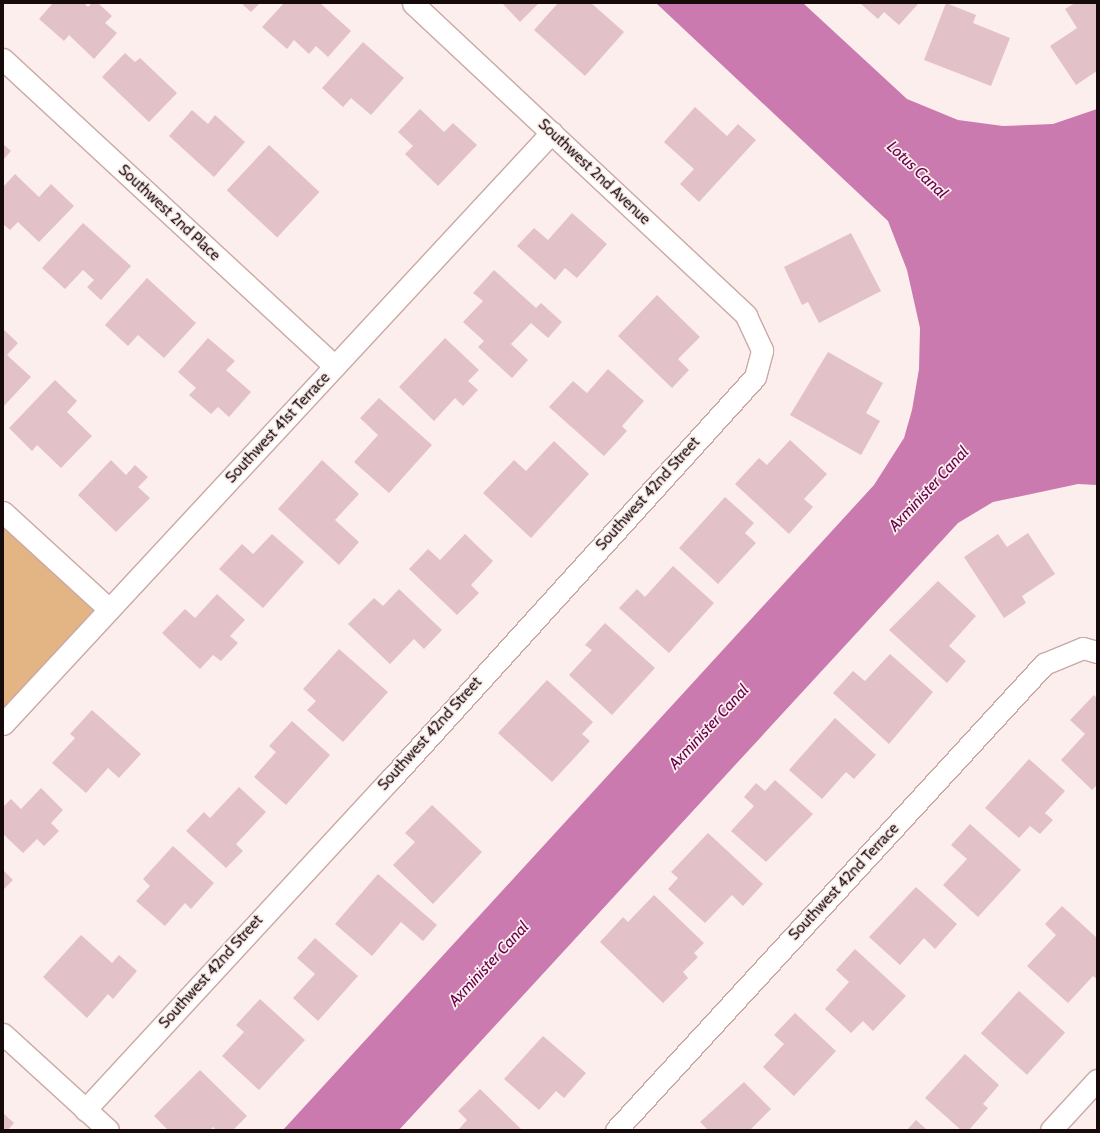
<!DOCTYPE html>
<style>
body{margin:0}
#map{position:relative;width:1100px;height:1133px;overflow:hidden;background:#fceeec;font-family:Cabin,sans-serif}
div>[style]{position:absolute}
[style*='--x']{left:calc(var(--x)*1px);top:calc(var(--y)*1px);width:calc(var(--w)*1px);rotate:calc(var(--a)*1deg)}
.green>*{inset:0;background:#e3b484}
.water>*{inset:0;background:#ca7aae}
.building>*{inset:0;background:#e3c1c8;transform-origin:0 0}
.roads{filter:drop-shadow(1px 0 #caa9a6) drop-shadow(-1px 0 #caa9a6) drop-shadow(0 1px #caa9a6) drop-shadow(0 -1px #caa9a6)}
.street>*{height:21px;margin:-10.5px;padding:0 10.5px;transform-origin:10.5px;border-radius:10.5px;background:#fff}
span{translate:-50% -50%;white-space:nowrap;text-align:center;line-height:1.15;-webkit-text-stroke:3.5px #fceeec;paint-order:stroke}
.street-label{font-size:15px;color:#160b0a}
.water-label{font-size:16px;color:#66004e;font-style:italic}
.frame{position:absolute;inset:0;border:4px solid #160b0a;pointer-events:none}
</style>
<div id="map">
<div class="green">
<div style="clip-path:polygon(3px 511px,109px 609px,3px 723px)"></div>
</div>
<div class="water">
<div style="clip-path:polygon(656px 3px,803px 3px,907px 99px,958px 120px,1003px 126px,1053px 124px,1097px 109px,1097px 485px,1078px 484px,993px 502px,958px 523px,399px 1130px,283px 1130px,874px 485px,904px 438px,912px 410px,919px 369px,920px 328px,907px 270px,888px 221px)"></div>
</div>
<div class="building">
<div style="clip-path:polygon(53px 3px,84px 3px,88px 7px,92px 3px,98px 3px,112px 16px,105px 23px,117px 33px,94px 59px,69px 35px,64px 41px,39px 19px)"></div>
<div style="clip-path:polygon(241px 3px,260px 3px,251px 12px)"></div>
<div style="clip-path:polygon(284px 3px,320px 3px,351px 31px,328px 57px,316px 46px,309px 54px,294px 40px,287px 49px,262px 27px)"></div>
<div style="clip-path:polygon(502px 3px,539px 3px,520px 22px)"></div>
<div style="clip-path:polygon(558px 3px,591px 3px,624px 32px,585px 76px,534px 30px)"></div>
<div style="clip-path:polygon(860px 3px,919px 3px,899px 25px,884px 12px,878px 19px)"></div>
<div style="clip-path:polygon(946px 3px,976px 15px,973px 23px,1010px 38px,991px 86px,924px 60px)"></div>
<div style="clip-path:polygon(1075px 3px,1097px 3px,1097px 71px,1076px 85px,1050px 46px,1077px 28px,1065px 9px)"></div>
<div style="clip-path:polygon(363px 42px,404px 78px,371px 115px,351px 98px,343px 107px,322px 88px)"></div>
<div style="clip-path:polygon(125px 53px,135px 62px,140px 58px,177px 93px,149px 122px,102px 77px)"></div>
<div style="clip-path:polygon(695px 107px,727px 136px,738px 124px,756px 140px,699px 202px,680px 184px,694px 169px,664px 142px)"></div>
<div style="clip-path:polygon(420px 109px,444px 132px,453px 123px,477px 145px,438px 186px,405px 154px,413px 146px,398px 132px)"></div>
<div style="clip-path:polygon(192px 110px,208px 124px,215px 115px,245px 142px,214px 177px,169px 136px)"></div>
<div style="clip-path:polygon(3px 144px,11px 151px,3px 160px)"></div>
<div style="left:269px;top:145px;width:69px;height:62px;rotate:43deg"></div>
<div style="clip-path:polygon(15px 174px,39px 197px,51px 184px,74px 206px,39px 242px,18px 222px,10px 230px,3px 224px,3px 187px)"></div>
<div style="clip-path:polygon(572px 213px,607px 244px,577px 278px,565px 268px,555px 280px,517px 246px,534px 228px,548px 240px)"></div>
<div style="clip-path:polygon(83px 223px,131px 266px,101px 300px,87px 287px,94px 280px,83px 270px,65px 289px,42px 268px)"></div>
<div style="clip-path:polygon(851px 233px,881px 291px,819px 323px,808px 302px,802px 305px,784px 267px)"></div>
<div style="clip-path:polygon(494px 270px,536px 308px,541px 303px,562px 322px,548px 338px,531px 323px,511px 344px,528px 360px,512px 378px,478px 347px,484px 341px,463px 322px,483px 301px,473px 293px)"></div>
<div style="clip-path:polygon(147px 278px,196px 323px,164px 358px,138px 335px,128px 346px,105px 325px)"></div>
<div style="clip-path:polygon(657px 295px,700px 337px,678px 359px,689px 370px,672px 388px,618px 336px)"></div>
<div style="clip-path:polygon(3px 329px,18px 343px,7px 355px,31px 377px,3px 407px)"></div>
<div style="clip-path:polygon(208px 338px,235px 361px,226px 370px,251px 392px,229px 417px,218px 407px,211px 414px,189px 395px,196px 388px,178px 372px)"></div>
<div style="clip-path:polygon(445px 338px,479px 370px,468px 381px,478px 390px,463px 406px,455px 398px,434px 421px,399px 387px)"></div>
<div style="clip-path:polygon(828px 352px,883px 383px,866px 413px,880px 421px,861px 455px,790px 415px)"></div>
<div style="clip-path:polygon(608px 369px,644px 401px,622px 426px,627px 431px,604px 456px,549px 407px,573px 381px,587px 393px)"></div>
<div style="clip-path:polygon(55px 380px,77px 401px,67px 412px,92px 436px,61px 468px,37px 445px,32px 451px,9px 428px)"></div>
<div style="clip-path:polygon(379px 398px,432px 445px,389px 493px,354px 462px,378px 435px,360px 418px)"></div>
<div style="clip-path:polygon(790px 440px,827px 474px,804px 499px,813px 507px,789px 534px,735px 484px,759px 458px,767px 465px)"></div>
<div style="clip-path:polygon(554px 441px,589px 474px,531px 538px,483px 493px,514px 460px,526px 471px)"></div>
<div style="clip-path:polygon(111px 460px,126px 475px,135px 465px,148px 477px,138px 487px,150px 498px,116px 532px,78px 495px)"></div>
<div style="clip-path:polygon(322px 460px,359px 494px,335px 520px,359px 542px,339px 565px,278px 509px)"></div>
<div style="clip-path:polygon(725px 497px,754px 523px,745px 533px,756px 543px,718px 584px,679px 548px)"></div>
<div style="clip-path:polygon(1028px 533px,1055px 574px,1022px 596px,1026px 603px,1004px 618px,964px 557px,998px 534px,1007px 547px)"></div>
<div style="clip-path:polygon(272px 534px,304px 562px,263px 608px,219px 569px,242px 544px,253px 554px)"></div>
<div style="clip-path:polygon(465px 534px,493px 561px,471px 585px,479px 593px,457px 615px,409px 569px,428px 549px,440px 560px)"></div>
<div style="clip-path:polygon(673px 566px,714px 603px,669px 653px,619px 608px,637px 589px,645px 597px)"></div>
<div style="clip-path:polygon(938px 581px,976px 616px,949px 646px,966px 661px,947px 683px,889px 630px)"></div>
<div style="clip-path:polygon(399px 589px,442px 630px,424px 649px,414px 639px,390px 664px,348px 624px,374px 598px,383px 606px)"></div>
<div style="clip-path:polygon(217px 594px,245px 620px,230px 636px,238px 643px,221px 661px,213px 655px,200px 669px,162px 633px,185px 609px,195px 618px)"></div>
<div style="clip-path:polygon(605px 623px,655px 668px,612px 715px,569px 675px,592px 650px,585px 645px)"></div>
<div style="clip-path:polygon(339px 649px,388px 692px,343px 742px,307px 710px,316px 701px,303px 689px)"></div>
<div style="clip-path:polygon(890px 654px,933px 692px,889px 744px,833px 693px,853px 671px,865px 681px)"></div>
<div style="clip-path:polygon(547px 680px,593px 722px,582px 734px,590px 741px,552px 782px,498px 733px)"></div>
<div style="clip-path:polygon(1094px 695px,1097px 698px,1097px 785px,1092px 790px,1061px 760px,1085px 734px,1070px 720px)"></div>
<div style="clip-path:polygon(92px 710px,141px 754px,119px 778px,108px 768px,86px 793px,52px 763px,75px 738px,70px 734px)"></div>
<div style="clip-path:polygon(835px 718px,876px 755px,854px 779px,846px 772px,822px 799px,789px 770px)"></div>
<div style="clip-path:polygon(292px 721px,330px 755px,286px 805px,254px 777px,276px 752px,269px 746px)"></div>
<div style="clip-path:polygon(1029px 759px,1065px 791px,1045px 813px,1053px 820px,1040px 834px,1030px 826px,1019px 838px,985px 808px)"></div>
<div style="clip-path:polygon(775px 780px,813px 814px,766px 862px,731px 831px,754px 806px,744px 797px,756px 783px,765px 791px)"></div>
<div style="clip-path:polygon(239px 787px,266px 812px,236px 844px,243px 851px,226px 868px,186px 831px,204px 812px,210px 818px)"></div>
<div style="clip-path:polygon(41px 788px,63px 810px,51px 823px,59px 831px,44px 846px,37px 839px,23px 853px,3px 834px,3px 807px,11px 799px,21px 809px)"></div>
<div style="clip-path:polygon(432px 805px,482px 852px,433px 904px,393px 865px,415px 842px,405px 833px)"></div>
<div style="clip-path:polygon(970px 824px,1021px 870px,978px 917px,943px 885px,967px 859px,951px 845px)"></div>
<div style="clip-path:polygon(708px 833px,763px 884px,743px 906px,732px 895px,705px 923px,668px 889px,678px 878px,671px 872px)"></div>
<div style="clip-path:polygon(173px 846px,214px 883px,191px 909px,185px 903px,165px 926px,136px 901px,150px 886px,143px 879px)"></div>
<div style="clip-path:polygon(3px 870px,13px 880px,3px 890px)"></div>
<div style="clip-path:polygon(378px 874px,437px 925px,423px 941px,401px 922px,372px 956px,335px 924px)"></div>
<div style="clip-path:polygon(916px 887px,957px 924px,935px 949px,924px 938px,900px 965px,869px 937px)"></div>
<div style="clip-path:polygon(654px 895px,704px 943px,694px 953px,698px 957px,683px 972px,688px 978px,663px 1003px,600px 942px,623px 917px,628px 922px)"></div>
<div style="clip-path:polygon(1062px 906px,1097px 938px,1097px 979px,1093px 976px,1068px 1003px,1027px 966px,1056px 935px,1045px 924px)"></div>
<div style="clip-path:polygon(81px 935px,112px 963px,119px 955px,137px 971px,113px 999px,108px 994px,87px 1018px,43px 977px)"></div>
<div style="clip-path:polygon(315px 938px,358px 976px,318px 1021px,293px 998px,315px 974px,297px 958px)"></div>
<div style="clip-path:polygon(855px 949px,906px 996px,873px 1031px,863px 1021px,851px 1033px,825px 1009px,849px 982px,836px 970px)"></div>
<div style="left:1019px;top:991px;width:62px;height:57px;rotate:42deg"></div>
<div style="clip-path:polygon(260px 999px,305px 1040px,259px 1090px,222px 1056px,244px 1032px,236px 1025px)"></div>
<div style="clip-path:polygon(795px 1013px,836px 1051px,794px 1096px,763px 1067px,784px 1044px,774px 1035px)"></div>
<div style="clip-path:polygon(543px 1036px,586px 1073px,564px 1098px,556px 1091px,539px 1110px,504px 1079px)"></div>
<div style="clip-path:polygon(965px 1054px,999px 1085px,983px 1104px,988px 1108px,969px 1130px,961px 1130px,925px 1098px)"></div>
<div style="clip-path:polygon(200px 1070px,247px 1116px,233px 1130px,216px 1130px,213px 1127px,210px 1130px,168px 1130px,154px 1116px)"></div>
<div style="clip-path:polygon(744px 1082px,771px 1109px,750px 1130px,708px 1130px,700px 1122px)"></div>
<div style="clip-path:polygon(480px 1089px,522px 1130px,458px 1130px,467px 1120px,458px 1111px)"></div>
<div style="clip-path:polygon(3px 1113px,14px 1123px,8px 1130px,3px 1130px)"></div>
<div style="clip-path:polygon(916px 1120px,927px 1130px,907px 1130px)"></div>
</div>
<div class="roads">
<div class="street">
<div style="--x:3;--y:59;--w:452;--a:42.8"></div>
<div style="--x:3;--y:512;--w:144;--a:42.5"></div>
<div style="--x:3;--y:724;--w:807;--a:-47.16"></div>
<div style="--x:3;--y:1034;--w:142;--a:42.4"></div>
<div style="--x:85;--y:1110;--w:448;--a:-47.3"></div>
<div style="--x:389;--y:781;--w:545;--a:-47.83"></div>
<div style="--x:755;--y:377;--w:28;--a:-75"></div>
<div style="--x:762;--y:350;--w:38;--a:-115"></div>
<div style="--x:746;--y:315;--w:456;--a:-136.9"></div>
<div style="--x:616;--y:1130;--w:633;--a:-47.43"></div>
<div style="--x:1044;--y:664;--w:42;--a:-22.3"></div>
<div style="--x:1083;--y:648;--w:15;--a:16"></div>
<div style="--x:1051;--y:1130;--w:68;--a:-47.4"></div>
</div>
</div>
<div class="street-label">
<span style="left:594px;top:172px;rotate:43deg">Southwest 2nd Avenue</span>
<span style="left:169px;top:213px;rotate:43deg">Southwest 2nd Place</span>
<span style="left:278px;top:428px;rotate:-47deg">Southwest 41st Terrace</span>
<span style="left:648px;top:494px;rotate:-48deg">Southwest 42nd Street</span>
<span style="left:430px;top:734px;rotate:-48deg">Southwest 42nd Street</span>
<span style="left:844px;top:882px;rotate:-47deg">Southwest 42nd Terrace</span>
<span style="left:211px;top:972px;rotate:-48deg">Southwest 42nd Street</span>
</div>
<div class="water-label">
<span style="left:917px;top:170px;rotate:43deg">Lotus Canal</span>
<span style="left:929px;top:489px;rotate:-47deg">Axminister Canal</span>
<span style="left:709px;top:727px;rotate:-47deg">Axminister Canal</span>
<span style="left:489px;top:964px;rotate:-47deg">Axminister Canal</span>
</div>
<div class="frame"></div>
</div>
